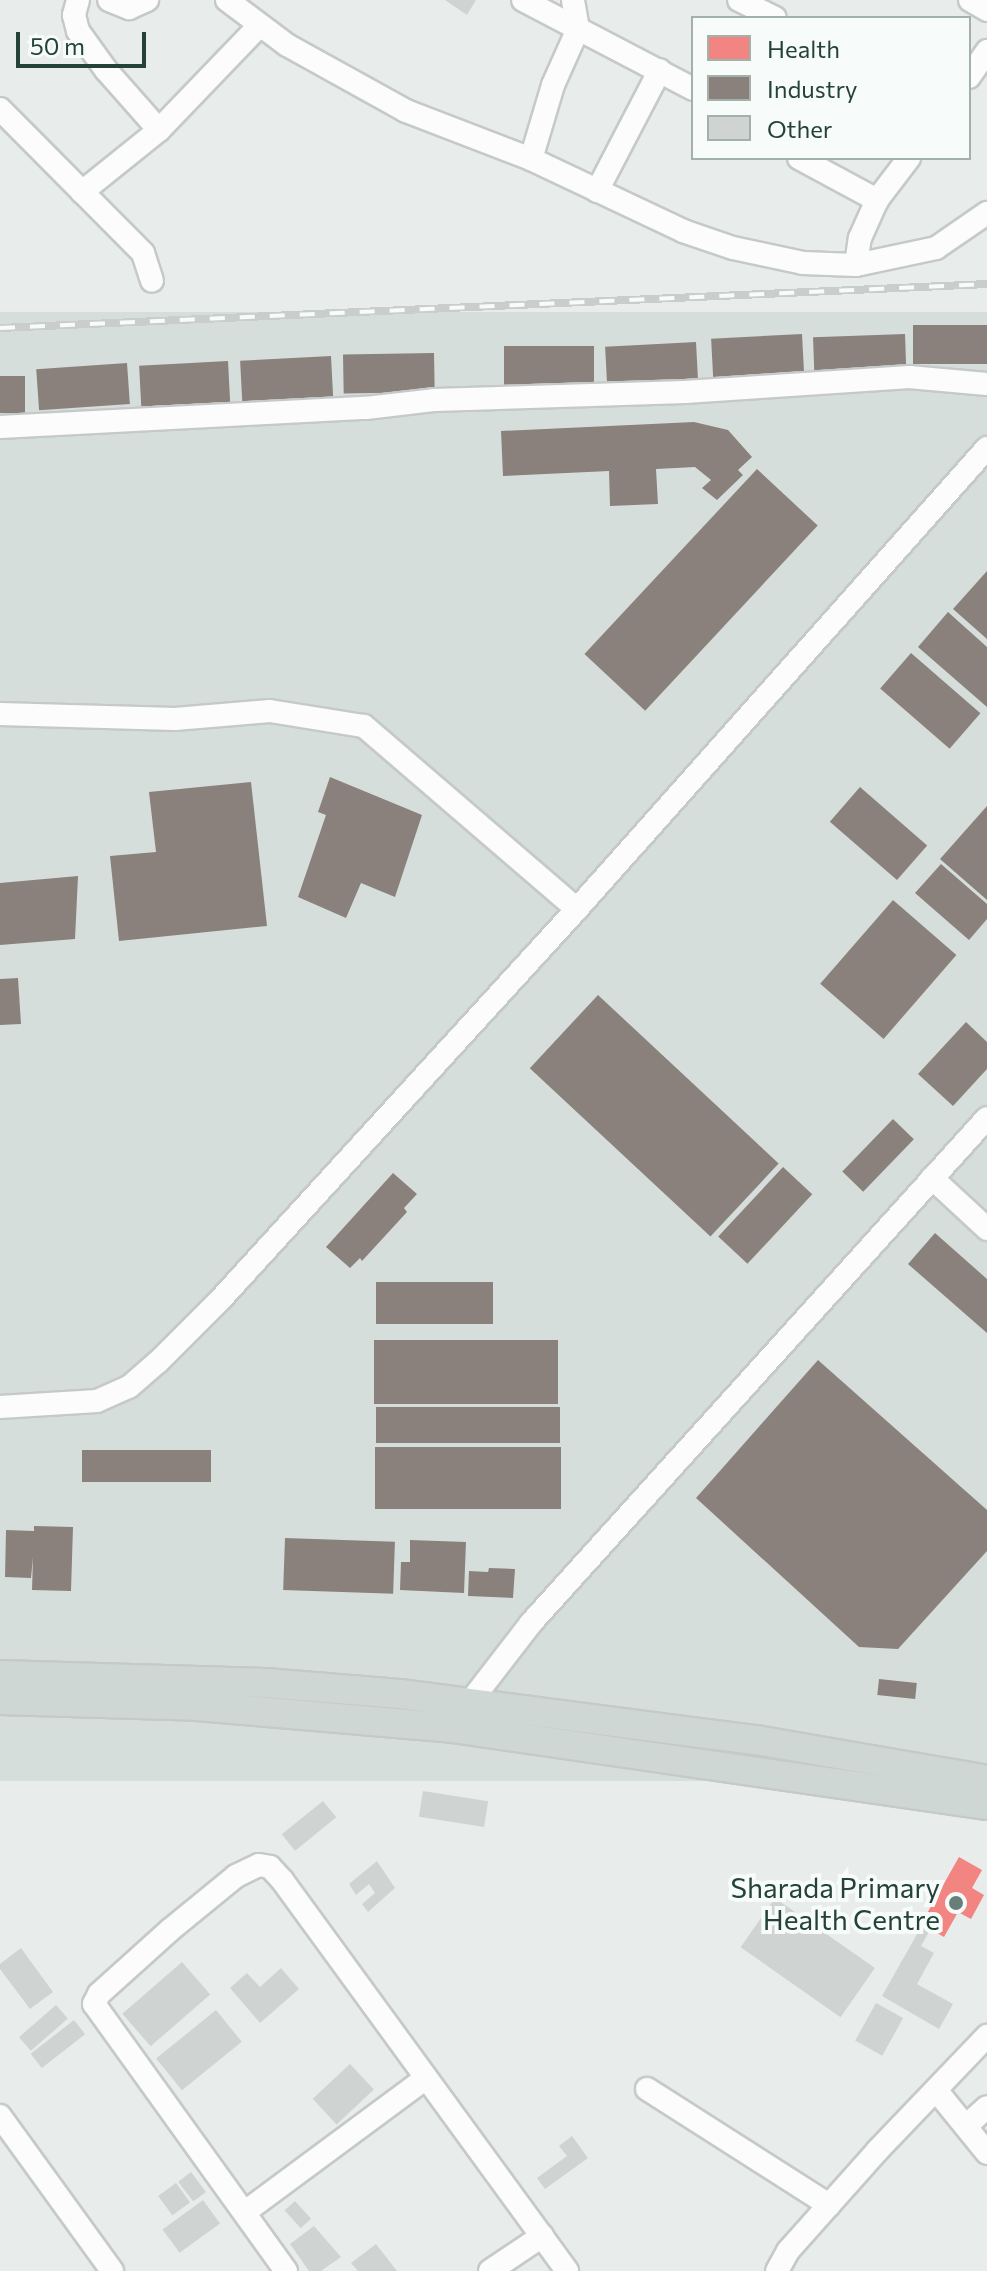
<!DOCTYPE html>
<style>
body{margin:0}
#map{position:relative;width:987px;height:2271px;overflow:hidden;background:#e8edeb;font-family:Commissioner,sans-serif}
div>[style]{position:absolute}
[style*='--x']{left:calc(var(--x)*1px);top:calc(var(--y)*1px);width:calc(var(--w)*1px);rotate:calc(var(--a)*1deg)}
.built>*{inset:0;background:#d6dedb;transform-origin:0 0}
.health>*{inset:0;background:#f28482}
.industry>*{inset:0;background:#8a817c;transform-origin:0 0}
.building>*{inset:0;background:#cfd4d2;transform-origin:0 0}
.roads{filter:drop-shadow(2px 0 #c5cac8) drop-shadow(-2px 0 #c5cac8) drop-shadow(0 2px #c5cac8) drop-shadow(0 -2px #c5cac8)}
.minor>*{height:22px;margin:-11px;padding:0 11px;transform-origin:11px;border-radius:11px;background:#fcfcfc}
.major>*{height:28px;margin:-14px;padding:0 14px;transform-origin:14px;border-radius:14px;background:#cfd7d5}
.rail>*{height:8px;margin-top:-4px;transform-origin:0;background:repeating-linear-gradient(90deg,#f7fbf9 0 15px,#c9cdcc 0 30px);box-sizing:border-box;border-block:2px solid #c9cdcc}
.dots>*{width:22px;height:22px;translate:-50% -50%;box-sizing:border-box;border:4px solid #f7fbf9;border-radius:50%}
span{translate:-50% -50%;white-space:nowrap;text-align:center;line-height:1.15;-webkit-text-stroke:8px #f7fbf9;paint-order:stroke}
.poi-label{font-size:28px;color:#24423a}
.right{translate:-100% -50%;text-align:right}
.legend{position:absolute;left:691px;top:16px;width:280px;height:144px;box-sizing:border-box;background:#f7fbf9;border:2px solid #a3b1ad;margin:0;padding:10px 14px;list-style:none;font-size:24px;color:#24423a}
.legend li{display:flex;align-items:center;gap:16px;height:40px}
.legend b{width:40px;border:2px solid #a3b1ad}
.scale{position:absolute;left:16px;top:32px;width:130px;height:36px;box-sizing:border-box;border:4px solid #24423a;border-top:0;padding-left:10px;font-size:24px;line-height:28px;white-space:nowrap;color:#24423a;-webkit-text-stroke:6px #f7fbf9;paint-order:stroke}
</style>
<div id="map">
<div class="built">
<div style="left:987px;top:312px;width:1469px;height:988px;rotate:90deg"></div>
</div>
<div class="health">
<div style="clip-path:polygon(959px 1857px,982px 1870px,972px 1888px,984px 1895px,971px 1919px,958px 1912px,944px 1937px,921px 1924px)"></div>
</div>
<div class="industry">
<div style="left:987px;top:325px;width:39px;height:74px;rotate:90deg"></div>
<div style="left:802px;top:334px;width:41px;height:91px;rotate:87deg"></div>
<div style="left:905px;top:334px;width:38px;height:92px;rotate:88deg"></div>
<div style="left:696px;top:342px;width:38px;height:91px;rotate:87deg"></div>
<div style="left:594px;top:346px;width:41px;height:90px;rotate:90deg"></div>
<div style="left:434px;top:353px;width:39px;height:91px;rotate:89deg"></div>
<div style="left:331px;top:356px;width:42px;height:91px;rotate:87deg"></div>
<div style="left:228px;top:361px;width:41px;height:89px;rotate:87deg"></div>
<div style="left:127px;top:363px;width:41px;height:91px;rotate:86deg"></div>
<div style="left:0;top:376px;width:25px;height:37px"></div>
<div style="clip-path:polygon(694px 422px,728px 430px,752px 457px,738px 470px,743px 475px,717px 500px,702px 488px,711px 480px,695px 467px,656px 469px,658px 504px,610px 506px,609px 471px,503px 476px,501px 431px)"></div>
<div style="left:757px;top:469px;width:83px;height:253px;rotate:43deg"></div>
<div style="clip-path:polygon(987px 571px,987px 639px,953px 609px)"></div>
<div style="clip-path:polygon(948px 612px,987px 647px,987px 707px,918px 647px)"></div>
<div style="left:911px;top:653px;width:92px;height:47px;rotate:41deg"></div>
<div style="clip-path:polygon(330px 777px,422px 815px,395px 897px,361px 883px,346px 918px,298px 897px,326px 815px,318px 812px)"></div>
<div style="clip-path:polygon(251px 782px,267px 926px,119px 941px,110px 856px,156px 852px,149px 792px)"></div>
<div style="left:860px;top:787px;width:89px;height:46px;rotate:41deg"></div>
<div style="clip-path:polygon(987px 806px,987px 900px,940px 859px)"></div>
<div style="clip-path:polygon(941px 864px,987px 904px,987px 919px,969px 940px,915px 893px)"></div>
<div style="clip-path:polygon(78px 876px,75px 939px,0 945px,0 883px)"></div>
<div style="left:893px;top:900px;width:84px;height:111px;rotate:41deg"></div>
<div style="clip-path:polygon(18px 978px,21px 1024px,0 1025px,0 979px)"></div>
<div style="left:598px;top:995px;width:247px;height:100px;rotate:43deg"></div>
<div style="clip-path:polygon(966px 1022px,987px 1042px,987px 1069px,953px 1106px,918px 1074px)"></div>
<div style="left:893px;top:1119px;width:29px;height:73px;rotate:44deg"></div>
<div style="left:783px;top:1167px;width:40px;height:95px;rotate:43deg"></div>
<div style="clip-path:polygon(393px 1173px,417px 1194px,404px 1208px,407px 1212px,362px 1261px,360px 1258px,350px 1268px,326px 1247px)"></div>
<div style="clip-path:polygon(935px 1233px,987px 1279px,987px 1333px,908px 1264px)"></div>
<div style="left:376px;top:1282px;width:117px;height:42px"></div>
<div style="left:374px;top:1340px;width:184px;height:64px"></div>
<div style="clip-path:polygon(818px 1360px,987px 1510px,987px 1551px,898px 1649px,859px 1647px,696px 1498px)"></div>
<div style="left:560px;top:1407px;width:36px;height:184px;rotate:90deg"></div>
<div style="left:375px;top:1447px;width:186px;height:62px"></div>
<div style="left:82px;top:1450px;width:129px;height:32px"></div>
<div style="clip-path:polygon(34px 1526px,73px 1527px,71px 1591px,32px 1590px,33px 1557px,31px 1578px,5px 1577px,6px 1530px,34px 1531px)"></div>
<div style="left:285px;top:1538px;width:110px;height:52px;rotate:2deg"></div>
<div style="clip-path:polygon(410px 1540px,466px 1542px,464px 1593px,400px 1590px,401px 1562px,410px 1562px)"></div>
<div style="clip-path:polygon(489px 1568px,515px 1569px,513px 1598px,468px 1596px,469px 1571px,488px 1572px)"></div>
<div style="left:879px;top:1679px;width:38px;height:16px;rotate:6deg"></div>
</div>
<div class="building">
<div style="clip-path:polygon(445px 0,476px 0,467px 15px)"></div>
<div style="left:423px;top:1791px;width:66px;height:26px;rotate:9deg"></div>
<div style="left:323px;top:1801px;width:21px;height:53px;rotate:51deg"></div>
<div style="clip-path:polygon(377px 1861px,395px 1888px,368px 1912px,362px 1904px,375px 1893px,369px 1884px,356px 1895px,349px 1884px)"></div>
<div style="left:775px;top:1898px;width:122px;height:60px;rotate:35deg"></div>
<div style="clip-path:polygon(921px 1927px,929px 1932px,921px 1946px,934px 1953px,917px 1984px,953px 2004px,939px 2029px,882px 1996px)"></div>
<div style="clip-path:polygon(21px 1948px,53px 1992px,30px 2009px,0 1969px,0 1964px)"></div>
<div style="left:182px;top:1962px;width:43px;height:79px;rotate:49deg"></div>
<div style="clip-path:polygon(281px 1968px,299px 1989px,260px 2023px,230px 1988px,247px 1973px,260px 1987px)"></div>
<div style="left:876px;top:2003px;width:31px;height:43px;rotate:29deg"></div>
<div style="left:56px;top:2005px;width:18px;height:49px;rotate:49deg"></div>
<div style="left:216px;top:2010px;width:41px;height:77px;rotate:51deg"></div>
<div style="left:74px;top:2020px;width:18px;height:55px;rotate:52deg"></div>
<div style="left:350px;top:2064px;width:35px;height:51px;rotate:47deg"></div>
<div style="clip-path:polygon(572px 2136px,588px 2158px,545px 2189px,537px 2178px,567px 2156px,559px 2146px)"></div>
<div style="left:191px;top:2172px;width:25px;height:16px;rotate:53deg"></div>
<div style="left:176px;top:2183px;width:24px;height:22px;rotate:54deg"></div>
<div style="left:203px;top:2200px;width:29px;height:50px;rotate:54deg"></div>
<div style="left:295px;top:2201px;width:24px;height:14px;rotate:48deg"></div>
<div style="clip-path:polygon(314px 2226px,341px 2257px,321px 2271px,309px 2271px,290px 2244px)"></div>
<div style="clip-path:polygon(376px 2244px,397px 2271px,358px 2271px,351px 2263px)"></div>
</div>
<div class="roads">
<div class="minor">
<div style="--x:78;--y:0;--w:16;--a:105"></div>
<div style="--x:74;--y:15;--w:16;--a:76"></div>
<div style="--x:78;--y:31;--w:48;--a:54.3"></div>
<div style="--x:106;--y:70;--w:80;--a:48.5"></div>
<div style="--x:109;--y:0;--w:22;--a:22"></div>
<div style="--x:129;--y:8;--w:20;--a:-24"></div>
<div style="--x:227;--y:0;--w:75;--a:36.9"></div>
<div style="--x:287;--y:45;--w:136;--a:29"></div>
<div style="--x:406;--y:111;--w:134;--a:21"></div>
<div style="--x:531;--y:159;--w:168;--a:25.3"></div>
<div style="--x:683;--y:231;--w:53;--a:18.8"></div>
<div style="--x:733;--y:248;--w:72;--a:12.1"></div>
<div style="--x:803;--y:263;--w:53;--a:2.2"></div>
<div style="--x:856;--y:265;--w:82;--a:-12"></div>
<div style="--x:936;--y:248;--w:62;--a:-34.5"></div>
<div style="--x:523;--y:0;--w:192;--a:27.6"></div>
<div style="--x:739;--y:0;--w:40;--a:26.6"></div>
<div style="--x:970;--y:0;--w:20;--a:30"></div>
<div style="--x:969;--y:77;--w:32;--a:-55"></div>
<div style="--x:0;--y:109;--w:203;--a:45.2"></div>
<div style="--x:143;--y:253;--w:29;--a:72"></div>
<div style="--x:799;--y:158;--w:89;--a:28.3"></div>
<div style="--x:531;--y:159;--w:77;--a:-73.4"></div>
<div style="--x:553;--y:85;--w:61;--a:-65.9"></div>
<div style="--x:578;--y:29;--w:29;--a:-100"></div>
<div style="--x:597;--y:191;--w:136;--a:-62.5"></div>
<div style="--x:82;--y:192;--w:99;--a:-38.8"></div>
<div style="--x:159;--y:130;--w:144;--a:-46.1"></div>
<div style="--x:856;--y:265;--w:27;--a:-82"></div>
<div style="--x:860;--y:238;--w:42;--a:-65.9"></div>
<div style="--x:877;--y:200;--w:53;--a:-52.7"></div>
<div style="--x:0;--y:427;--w:366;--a:-3"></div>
<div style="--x:366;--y:408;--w:68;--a:-6.7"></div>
<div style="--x:434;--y:400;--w:251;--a:-1.8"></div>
<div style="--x:685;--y:392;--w:225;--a:-3.8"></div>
<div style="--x:909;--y:377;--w:78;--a:5.1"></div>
<div style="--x:0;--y:714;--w:175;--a:1.6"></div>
<div style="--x:175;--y:719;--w:95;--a:-4.8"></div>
<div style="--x:270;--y:711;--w:95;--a:9.1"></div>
<div style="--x:364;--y:726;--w:281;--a:40.7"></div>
<div style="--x:932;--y:1178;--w:75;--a:42.8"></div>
<div style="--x:0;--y:1407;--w:97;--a:-3.5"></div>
<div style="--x:97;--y:1401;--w:35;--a:-24"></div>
<div style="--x:129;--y:1387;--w:38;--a:-41"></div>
<div style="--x:158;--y:1362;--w:88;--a:-45"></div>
<div style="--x:220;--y:1300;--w:529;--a:-47.6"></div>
<div style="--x:577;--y:909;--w:617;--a:-48.35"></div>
<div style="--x:470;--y:1702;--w:100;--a:-52.3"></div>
<div style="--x:531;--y:1623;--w:680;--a:-47.92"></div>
<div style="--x:647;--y:2089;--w:216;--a:32.5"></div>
<div style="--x:936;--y:2090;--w:81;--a:51"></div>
<div style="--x:0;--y:2116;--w:191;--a:54.1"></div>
<div style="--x:966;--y:2126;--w:28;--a:-42"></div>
<div style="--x:245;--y:2212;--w:225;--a:-36.5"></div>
<div style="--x:286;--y:2271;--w:329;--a:-125.7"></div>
<div style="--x:94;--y:2004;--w:11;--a:-63"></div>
<div style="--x:99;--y:1994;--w:96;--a:-42"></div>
<div style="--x:170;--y:1930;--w:85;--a:-39.3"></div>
<div style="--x:236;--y:1876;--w:25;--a:-26"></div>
<div style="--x:259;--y:1865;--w:11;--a:10"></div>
<div style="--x:270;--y:1867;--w:18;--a:47"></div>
<div style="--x:282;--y:1880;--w:484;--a:53.9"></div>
<div style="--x:490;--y:2271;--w:63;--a:-33.9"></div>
<div style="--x:777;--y:2271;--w:23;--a:-61"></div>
<div style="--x:788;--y:2251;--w:135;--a:-48.3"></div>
<div style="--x:878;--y:2150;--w:158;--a:-46.3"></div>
</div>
<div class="major">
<div style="--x:0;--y:1675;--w:266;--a:1.7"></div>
<div style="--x:266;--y:1683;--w:134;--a:4.7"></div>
<div style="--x:400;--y:1694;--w:359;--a:7.4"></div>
<div style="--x:756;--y:1740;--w:234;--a:9.8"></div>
<div style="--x:0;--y:1700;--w:197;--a:1.7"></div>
<div style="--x:197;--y:1706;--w:256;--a:4.9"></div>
<div style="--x:452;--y:1728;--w:541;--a:8.19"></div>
</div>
</div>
<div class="rail">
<div style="--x:0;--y:328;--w:988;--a:-2.55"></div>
</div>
<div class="dots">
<div style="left:956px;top:1903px;background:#697e78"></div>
</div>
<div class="poi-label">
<span class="right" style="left:940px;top:1903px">Sharada Primary<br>Health Centre</span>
</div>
<ul class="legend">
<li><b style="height:22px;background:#f28482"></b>Health</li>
<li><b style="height:22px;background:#8a817c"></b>Industry</li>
<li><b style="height:22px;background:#cfd4d2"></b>Other</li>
</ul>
<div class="scale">50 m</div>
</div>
